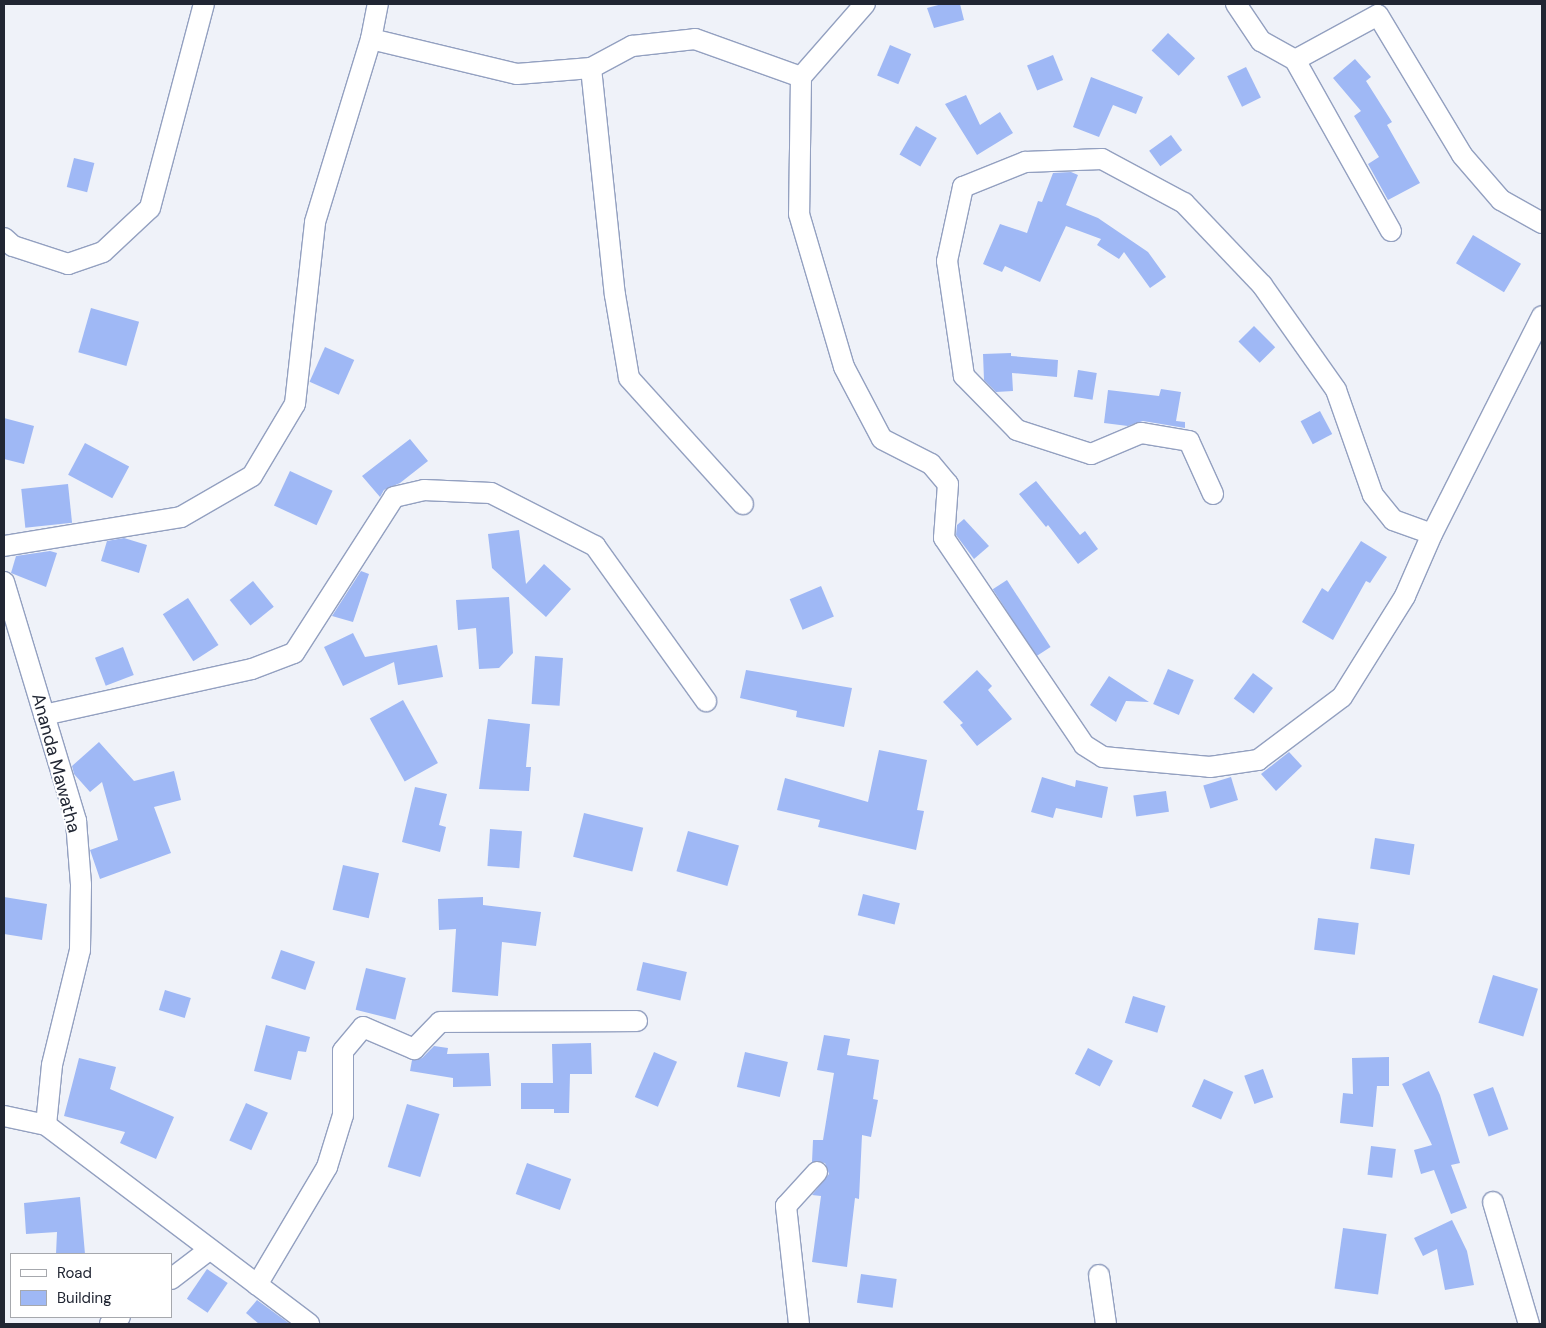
<!DOCTYPE html>
<style>
body{margin:0}
#map{position:relative;width:1546px;height:1328px;overflow:hidden;background:#eff2f9;font-family:"DM Sans",sans-serif}
div>[style]{position:absolute}
[style*='--x']{left:calc(var(--x)*1px);top:calc(var(--y)*1px);width:calc(var(--w)*1px);rotate:calc(var(--a)*1deg)}
.building>*{inset:0;background:#9fb8f5;transform-origin:0 0}
.roads{filter:drop-shadow(1px 0 #93a0c0) drop-shadow(-1px 0 #93a0c0) drop-shadow(0 1px #93a0c0) drop-shadow(0 -1px #93a0c0)}
.street>*{height:20px;margin:-10px;padding:0 10px;transform-origin:10px;border-radius:10px;background:#fff}
span{translate:-50% -50%;white-space:nowrap;text-align:center;line-height:1.15;-webkit-text-stroke:4px #fff;paint-order:stroke}
.street-label{font-size:18px;color:#212633}
.frame{position:absolute;inset:0;border:5px solid #212633;pointer-events:none}
.legend{position:absolute;left:10px;top:1253px;width:162px;height:65px;box-sizing:border-box;background:#fff;border:1px solid #a6a8ad;margin:0;padding:6px 9px;list-style:none;font-size:15px;color:#212633}
.legend li{display:flex;align-items:center;gap:10px;height:25px}
.legend b{width:25px;border:1px solid #a6a8ad}
</style>
<div id="map">
<div class="building">
<div style="clip-path:polygon(942px 4px,960px 4px,964px 20px,934px 28px,927px 8px)"></div>
<div style="left:1168px;top:33px;width:37px;height:24px;rotate:43deg"></div>
<div style="left:890px;top:45px;width:23px;height:33px;rotate:23deg"></div>
<div style="left:1053px;top:55px;width:27px;height:28px;rotate:68deg"></div>
<div style="clip-path:polygon(1355px 59px,1371px 77px,1366px 81px,1392px 122px,1387px 125px,1420px 183px,1388px 200px,1368px 164px,1379px 157px,1354px 116px,1361px 111px,1333px 78px)"></div>
<div style="left:1246px;top:67px;width:34px;height:21px;rotate:64deg"></div>
<div style="clip-path:polygon(1091px 77px,1143px 97px,1136px 114px,1113px 105px,1099px 137px,1073px 127px)"></div>
<div style="clip-path:polygon(966px 95px,980px 125px,1000px 112px,1013px 133px,977px 155px,945px 104px)"></div>
<div style="left:916px;top:126px;width:24px;height:33px;rotate:30deg"></div>
<div style="left:1171px;top:135px;width:19px;height:27px;rotate:54deg"></div>
<div style="left:74px;top:158px;width:21px;height:30px;rotate:14deg"></div>
<div style="clip-path:polygon(1071px 172px,1078px 175px,1066px 205px,1098px 218px,1148px 252px,1166px 277px,1150px 288px,1124px 252px,1119px 259px,1097px 245px,1101px 239px,1066px 226px,1040px 282px,1005px 266px,1002px 272px,983px 264px,1000px 224px,1027px 233px,1038px 201px,1042px 202px,1053px 173px)"></div>
<div style="left:1473px;top:235px;width:56px;height:33px;rotate:31deg"></div>
<div style="left:91px;top:308px;width:50px;height:46px;rotate:16deg"></div>
<div style="left:1254px;top:326px;width:30px;height:22px;rotate:45deg"></div>
<div style="left:325px;top:347px;width:32px;height:38px;rotate:24deg"></div>
<div style="clip-path:polygon(1011px 353px,1011px 356px,1058px 360px,1057px 377px,1012px 373px,1013px 391px,996px 392px,984px 380px,983px 354px)"></div>
<div style="left:1078px;top:370px;width:19px;height:27px;rotate:9deg"></div>
<div style="clip-path:polygon(1161px 389px,1181px 392px,1176px 421px,1185px 422px,1185px 428px,1143px 421px,1128px 426px,1104px 423px,1108px 390px,1159px 396px)"></div>
<div style="left:1320px;top:411px;width:26px;height:22px;rotate:62deg"></div>
<div style="clip-path:polygon(4px 418px,34px 426px,24px 464px,4px 459px)"></div>
<div style="clip-path:polygon(410px 439px,428px 461px,400px 483px,384px 490px,380px 497px,362px 476px)"></div>
<div style="left:85px;top:443px;width:50px;height:36px;rotate:28deg"></div>
<div style="left:290px;top:471px;width:47px;height:38px;rotate:25deg"></div>
<div style="clip-path:polygon(1036px 481px,1080px 535px,1085px 531px,1098px 549px,1078px 564px,1048px 525px,1046px 527px,1019px 494px)"></div>
<div style="left:68px;top:484px;width:39px;height:47px;rotate:84deg"></div>
<div style="clip-path:polygon(964px 519px,989px 546px,974px 559px,956px 535px,957px 525px)"></div>
<div style="clip-path:polygon(519px 530px,526px 584px,544px 564px,571px 589px,546px 617px,492px 568px,488px 534px)"></div>
<div style="clip-path:polygon(124px 538px,147px 545px,139px 573px,101px 561px,107px 541px)"></div>
<div style="clip-path:polygon(1361px 541px,1387px 557px,1370px 583px,1366px 581px,1333px 640px,1302px 622px,1322px 588px,1328px 592px)"></div>
<div style="clip-path:polygon(50px 551px,57px 553px,46px 587px,11px 573px,16px 556px)"></div>
<div style="clip-path:polygon(361px 571px,369px 574px,353px 622px,332px 616px)"></div>
<div style="left:1007px;top:580px;width:80px;height:17px;rotate:57deg"></div>
<div style="left:253px;top:581px;width:33px;height:30px;rotate:51deg"></div>
<div style="left:821px;top:586px;width:33px;height:34px;rotate:67deg"></div>
<div style="clip-path:polygon(509px 597px,513px 653px,499px 668px,479px 669px,476px 628px,458px 630px,456px 600px)"></div>
<div style="left:188px;top:598px;width:56px;height:30px;rotate:57deg"></div>
<div style="clip-path:polygon(353px 633px,365px 657px,437px 645px,443px 677px,398px 685px,394px 662px,343px 686px,324px 647px)"></div>
<div style="left:123px;top:647px;width:30px;height:30px;rotate:69deg"></div>
<div style="left:535px;top:656px;width:28px;height:48px;rotate:4deg"></div>
<div style="left:1168px;top:669px;width:28px;height:38px;rotate:23deg"></div>
<div style="clip-path:polygon(746px 670px,852px 688px,844px 727px,796px 717px,797px 711px,740px 698px)"></div>
<div style="clip-path:polygon(977px 670px,992px 686px,988px 690px,1012px 719px,977px 746px,960px 725px,963px 723px,943px 702px)"></div>
<div style="left:1253px;top:673px;width:25px;height:32px;rotate:37deg"></div>
<div style="clip-path:polygon(1109px 676px,1149px 702px,1126px 701px,1116px 722px,1090px 705px)"></div>
<div style="left:403px;top:700px;width:72px;height:38px;rotate:61deg"></div>
<div style="clip-path:polygon(488px 719px,530px 724px,526px 767px,531px 767px,529px 791px,479px 789px)"></div>
<div style="clip-path:polygon(99px 742px,134px 781px,174px 771px,181px 800px,154px 807px,171px 853px,100px 879px,90px 850px,118px 840px,102px 782px,90px 792px,74px 774px,72px 766px)"></div>
<div style="clip-path:polygon(879px 750px,927px 760px,917px 810px,924px 811px,916px 850px,818px 827px,820px 820px,777px 810px,785px 778px,868px 802px)"></div>
<div style="clip-path:polygon(1289px 752px,1302px 766px,1276px 791px,1261px 774px)"></div>
<div style="clip-path:polygon(1042px 777px,1075px 787px,1076px 780px,1108px 787px,1102px 818px,1056px 808px,1053px 818px,1031px 812px)"></div>
<div style="left:1231px;top:777px;width:24px;height:29px;rotate:73deg"></div>
<div style="clip-path:polygon(415px 787px,447px 794px,439px 825px,446px 827px,440px 852px,402px 842px)"></div>
<div style="left:1166px;top:791px;width:21px;height:33px;rotate:82deg"></div>
<div style="left:584px;top:813px;width:61px;height:45px;rotate:14deg"></div>
<div style="left:490px;top:829px;width:32px;height:37px;rotate:4deg"></div>
<div style="left:688px;top:831px;width:53px;height:42px;rotate:16deg"></div>
<div style="left:1375px;top:838px;width:40px;height:31px;rotate:9deg"></div>
<div style="left:343px;top:865px;width:37px;height:46px;rotate:13deg"></div>
<div style="left:863px;top:894px;width:38px;height:22px;rotate:14deg"></div>
<div style="clip-path:polygon(4px 897px,47px 904px,42px 940px,4px 934px)"></div>
<div style="clip-path:polygon(483px 897px,483px 905px,541px 912px,536px 946px,502px 942px,498px 996px,452px 992px,456px 929px,439px 930px,438px 899px)"></div>
<div style="left:1318px;top:918px;width:41px;height:32px;rotate:7deg"></div>
<div style="left:281px;top:950px;width:36px;height:30px;rotate:19deg"></div>
<div style="left:643px;top:962px;width:45px;height:29px;rotate:13deg"></div>
<div style="left:366px;top:968px;width:41px;height:43px;rotate:14deg"></div>
<div style="left:1493px;top:975px;width:47px;height:50px;rotate:17deg"></div>
<div style="left:165px;top:990px;width:27px;height:21px;rotate:17deg"></div>
<div style="left:1133px;top:996px;width:34px;height:28px;rotate:17deg"></div>
<div style="clip-path:polygon(266px 1025px,310px 1037px,306px 1052px,298px 1051px,291px 1080px,254px 1071px)"></div>
<div style="clip-path:polygon(824px 1035px,850px 1039px,847px 1055px,879px 1060px,873px 1099px,878px 1100px,871px 1137px,862px 1135px,859px 1199px,855px 1198px,847px 1267px,812px 1262px,821px 1196px,812px 1195px,829px 1174px,825px 1163px,812px 1162px,813px 1140px,823px 1140px,834px 1073px,817px 1070px)"></div>
<div style="clip-path:polygon(591px 1043px,592px 1074px,570px 1074px,569px 1113px,554px 1113px,554px 1109px,521px 1109px,521px 1083px,553px 1083px,552px 1044px)"></div>
<div style="clip-path:polygon(434px 1046px,448px 1048px,447px 1054px,489px 1053px,491px 1086px,453px 1087px,453px 1078px,410px 1071px,412px 1060px,422px 1058px)"></div>
<div style="left:1088px;top:1048px;width:28px;height:29px;rotate:27deg"></div>
<div style="left:654px;top:1052px;width:25px;height:49px;rotate:23deg"></div>
<div style="left:745px;top:1052px;width:44px;height:36px;rotate:13deg"></div>
<div style="clip-path:polygon(1389px 1057px,1389px 1086px,1377px 1086px,1373px 1127px,1340px 1123px,1343px 1093px,1353px 1094px,1352px 1058px)"></div>
<div style="clip-path:polygon(79px 1058px,116px 1067px,110px 1089px,174px 1117px,156px 1159px,120px 1143px,125px 1132px,64px 1116px)"></div>
<div style="left:1263px;top:1069px;width:30px;height:20px;rotate:70deg"></div>
<div style="clip-path:polygon(1429px 1071px,1440px 1095px,1460px 1163px,1451px 1165px,1467px 1208px,1451px 1214px,1434px 1170px,1421px 1174px,1414px 1150px,1432px 1145px,1402px 1084px)"></div>
<div style="left:1204px;top:1079px;width:32px;height:30px;rotate:24deg"></div>
<div style="left:1493px;top:1087px;width:45px;height:21px;rotate:70deg"></div>
<div style="left:246px;top:1103px;width:24px;height:41px;rotate:24deg"></div>
<div style="left:407px;top:1104px;width:34px;height:66px;rotate:17deg"></div>
<div style="left:1371px;top:1146px;width:25px;height:29px;rotate:7deg"></div>
<div style="left:527px;top:1163px;width:47px;height:33px;rotate:20deg"></div>
<div style="clip-path:polygon(80px 1197px,85px 1254px,56px 1254px,57px 1232px,26px 1234px,24px 1203px)"></div>
<div style="clip-path:polygon(1452px 1220px,1467px 1251px,1474px 1285px,1445px 1290px,1437px 1249px,1423px 1256px,1414px 1238px)"></div>
<div style="left:1343px;top:1228px;width:44px;height:61px;rotate:8deg"></div>
<div style="left:207px;top:1269px;width:25px;height:36px;rotate:34deg"></div>
<div style="left:861px;top:1274px;width:36px;height:29px;rotate:8deg"></div>
<div style="clip-path:polygon(257px 1300px,290px 1324px,259px 1324px,246px 1313px)"></div>
</div>
<div class="roads">
<div class="street">
<div style="--x:1236;--y:4;--w:45;--a:56"></div>
<div style="--x:1261;--y:41;--w:39;--a:29"></div>
<div style="--x:1295;--y:60;--w:94;--a:-28.5"></div>
<div style="--x:1378;--y:15;--w:163;--a:59"></div>
<div style="--x:1462;--y:155;--w:60;--a:49.1"></div>
<div style="--x:1501;--y:200;--w:47;--a:29.3"></div>
<div style="--x:371;--y:39;--w:150;--a:13.5"></div>
<div style="--x:517;--y:74;--w:74;--a:-4.6"></div>
<div style="--x:591;--y:68;--w:47;--a:-28.2"></div>
<div style="--x:632;--y:46;--w:63;--a:-6.3"></div>
<div style="--x:695;--y:39;--w:113;--a:19.7"></div>
<div style="--x:801;--y:77;--w:137;--a:90.8"></div>
<div style="--x:799;--y:214;--w:159;--a:73.6"></div>
<div style="--x:844;--y:367;--w:81;--a:62.2"></div>
<div style="--x:882;--y:439;--w:55;--a:27"></div>
<div style="--x:931;--y:464;--w:26;--a:50"></div>
<div style="--x:948;--y:484;--w:54;--a:94.2"></div>
<div style="--x:944;--y:538;--w:250;--a:55.9"></div>
<div style="--x:1084;--y:745;--w:22;--a:32"></div>
<div style="--x:1103;--y:757;--w:107;--a:5.3"></div>
<div style="--x:1210;--y:767;--w:49;--a:-8.3"></div>
<div style="--x:1258;--y:760;--w:105;--a:-36.9"></div>
<div style="--x:1342;--y:697;--w:119;--a:-58"></div>
<div style="--x:1405;--y:596;--w:68;--a:-66.5"></div>
<div style="--x:1432;--y:534;--w:244;--a:-63.2"></div>
<div style="--x:1295;--y:60;--w:196;--a:60.7"></div>
<div style="--x:591;--y:68;--w:228;--a:84"></div>
<div style="--x:615;--y:295;--w:84;--a:80.4"></div>
<div style="--x:629;--y:378;--w:170;--a:47.9"></div>
<div style="--x:801;--y:77;--w:97;--a:-48.8"></div>
<div style="--x:4;--y:238;--w:12;--a:42"></div>
<div style="--x:13;--y:246;--w:58;--a:18.1"></div>
<div style="--x:68;--y:264;--w:37;--a:-19"></div>
<div style="--x:103;--y:252;--w:64;--a:-43.1"></div>
<div style="--x:150;--y:208;--w:211;--a:-75.2"></div>
<div style="--x:1213;--y:494;--w:58;--a:-114.4"></div>
<div style="--x:1189;--y:441;--w:49;--a:-170.5"></div>
<div style="--x:1141;--y:433;--w:54;--a:157.2"></div>
<div style="--x:1091;--y:454;--w:78;--a:-162"></div>
<div style="--x:1017;--y:430;--w:76;--a:-134.5"></div>
<div style="--x:964;--y:376;--w:116;--a:-98.4"></div>
<div style="--x:947;--y:261;--w:76;--a:-77.8"></div>
<div style="--x:963;--y:187;--w:67;--a:-22"></div>
<div style="--x:1025;--y:162;--w:77;--a:-2.2"></div>
<div style="--x:1102;--y:159;--w:93;--a:28.2"></div>
<div style="--x:1184;--y:203;--w:113;--a:46.4"></div>
<div style="--x:1262;--y:285;--w:128;--a:54.8"></div>
<div style="--x:1336;--y:390;--w:111;--a:70.6"></div>
<div style="--x:1373;--y:495;--w:32;--a:51"></div>
<div style="--x:1393;--y:520;--w:41;--a:19.7"></div>
<div style="--x:4;--y:546;--w:179;--a:-9.3"></div>
<div style="--x:181;--y:517;--w:82;--a:-30"></div>
<div style="--x:252;--y:476;--w:84;--a:-59.2"></div>
<div style="--x:295;--y:404;--w:183;--a:-83.7"></div>
<div style="--x:315;--y:222;--w:191;--a:-73"></div>
<div style="--x:371;--y:39;--w:36;--a:-79"></div>
<div style="--x:4;--y:582;--w:250;--a:73.2"></div>
<div style="--x:76;--y:821;--w:64;--a:85.5"></div>
<div style="--x:81;--y:885;--w:65;--a:90.9"></div>
<div style="--x:80;--y:950;--w:118;--a:103.7"></div>
<div style="--x:52;--y:1065;--w:60;--a:95.7"></div>
<div style="--x:44;--y:715;--w:213;--a:-12.5"></div>
<div style="--x:252;--y:669;--w:45;--a:-20.9"></div>
<div style="--x:294;--y:653;--w:185;--a:-57.3"></div>
<div style="--x:394;--y:497;--w:31;--a:-13"></div>
<div style="--x:424;--y:490;--w:67;--a:2.6"></div>
<div style="--x:491;--y:493;--w:117;--a:27"></div>
<div style="--x:595;--y:546;--w:191;--a:54.4"></div>
<div style="--x:4;--y:1116;--w:43;--a:12.1"></div>
<div style="--x:46;--y:1125;--w:330;--a:37.1"></div>
<div style="--x:1493;--y:1202;--w:127;--a:73.6"></div>
<div style="--x:1099;--y:1275;--w:49;--a:81.9"></div>
<div style="--x:171;--y:1279;--w:48;--a:-37.3"></div>
<div style="--x:257;--y:1285;--w:137;--a:-59.3"></div>
<div style="--x:327;--y:1167;--w:54;--a:-72.9"></div>
<div style="--x:343;--y:1115;--w:64;--a:-90"></div>
<div style="--x:343;--y:1051;--w:31;--a:-50"></div>
<div style="--x:363;--y:1027;--w:56;--a:23.3"></div>
<div style="--x:414;--y:1049;--w:37;--a:-46"></div>
<div style="--x:440;--y:1022;--w:197;--a:-0.3"></div>
<div style="--x:110;--y:1324;--w:12;--a:-35"></div>
<div style="--x:799;--y:1324;--w:119;--a:-96.3"></div>
<div style="--x:786;--y:1206;--w:46;--a:-47.6"></div>
</div>
</div>
<div class="street-label">
<span style="left:56px;top:763px;rotate:75deg">Ananda Mawatha</span>
</div>
<div class="frame"></div>
<ul class="legend">
<li><b style="height:6px;background:#fff"></b>Road</li>
<li><b style="height:14px;background:#9fb8f5"></b>Building</li>
</ul>
</div>
